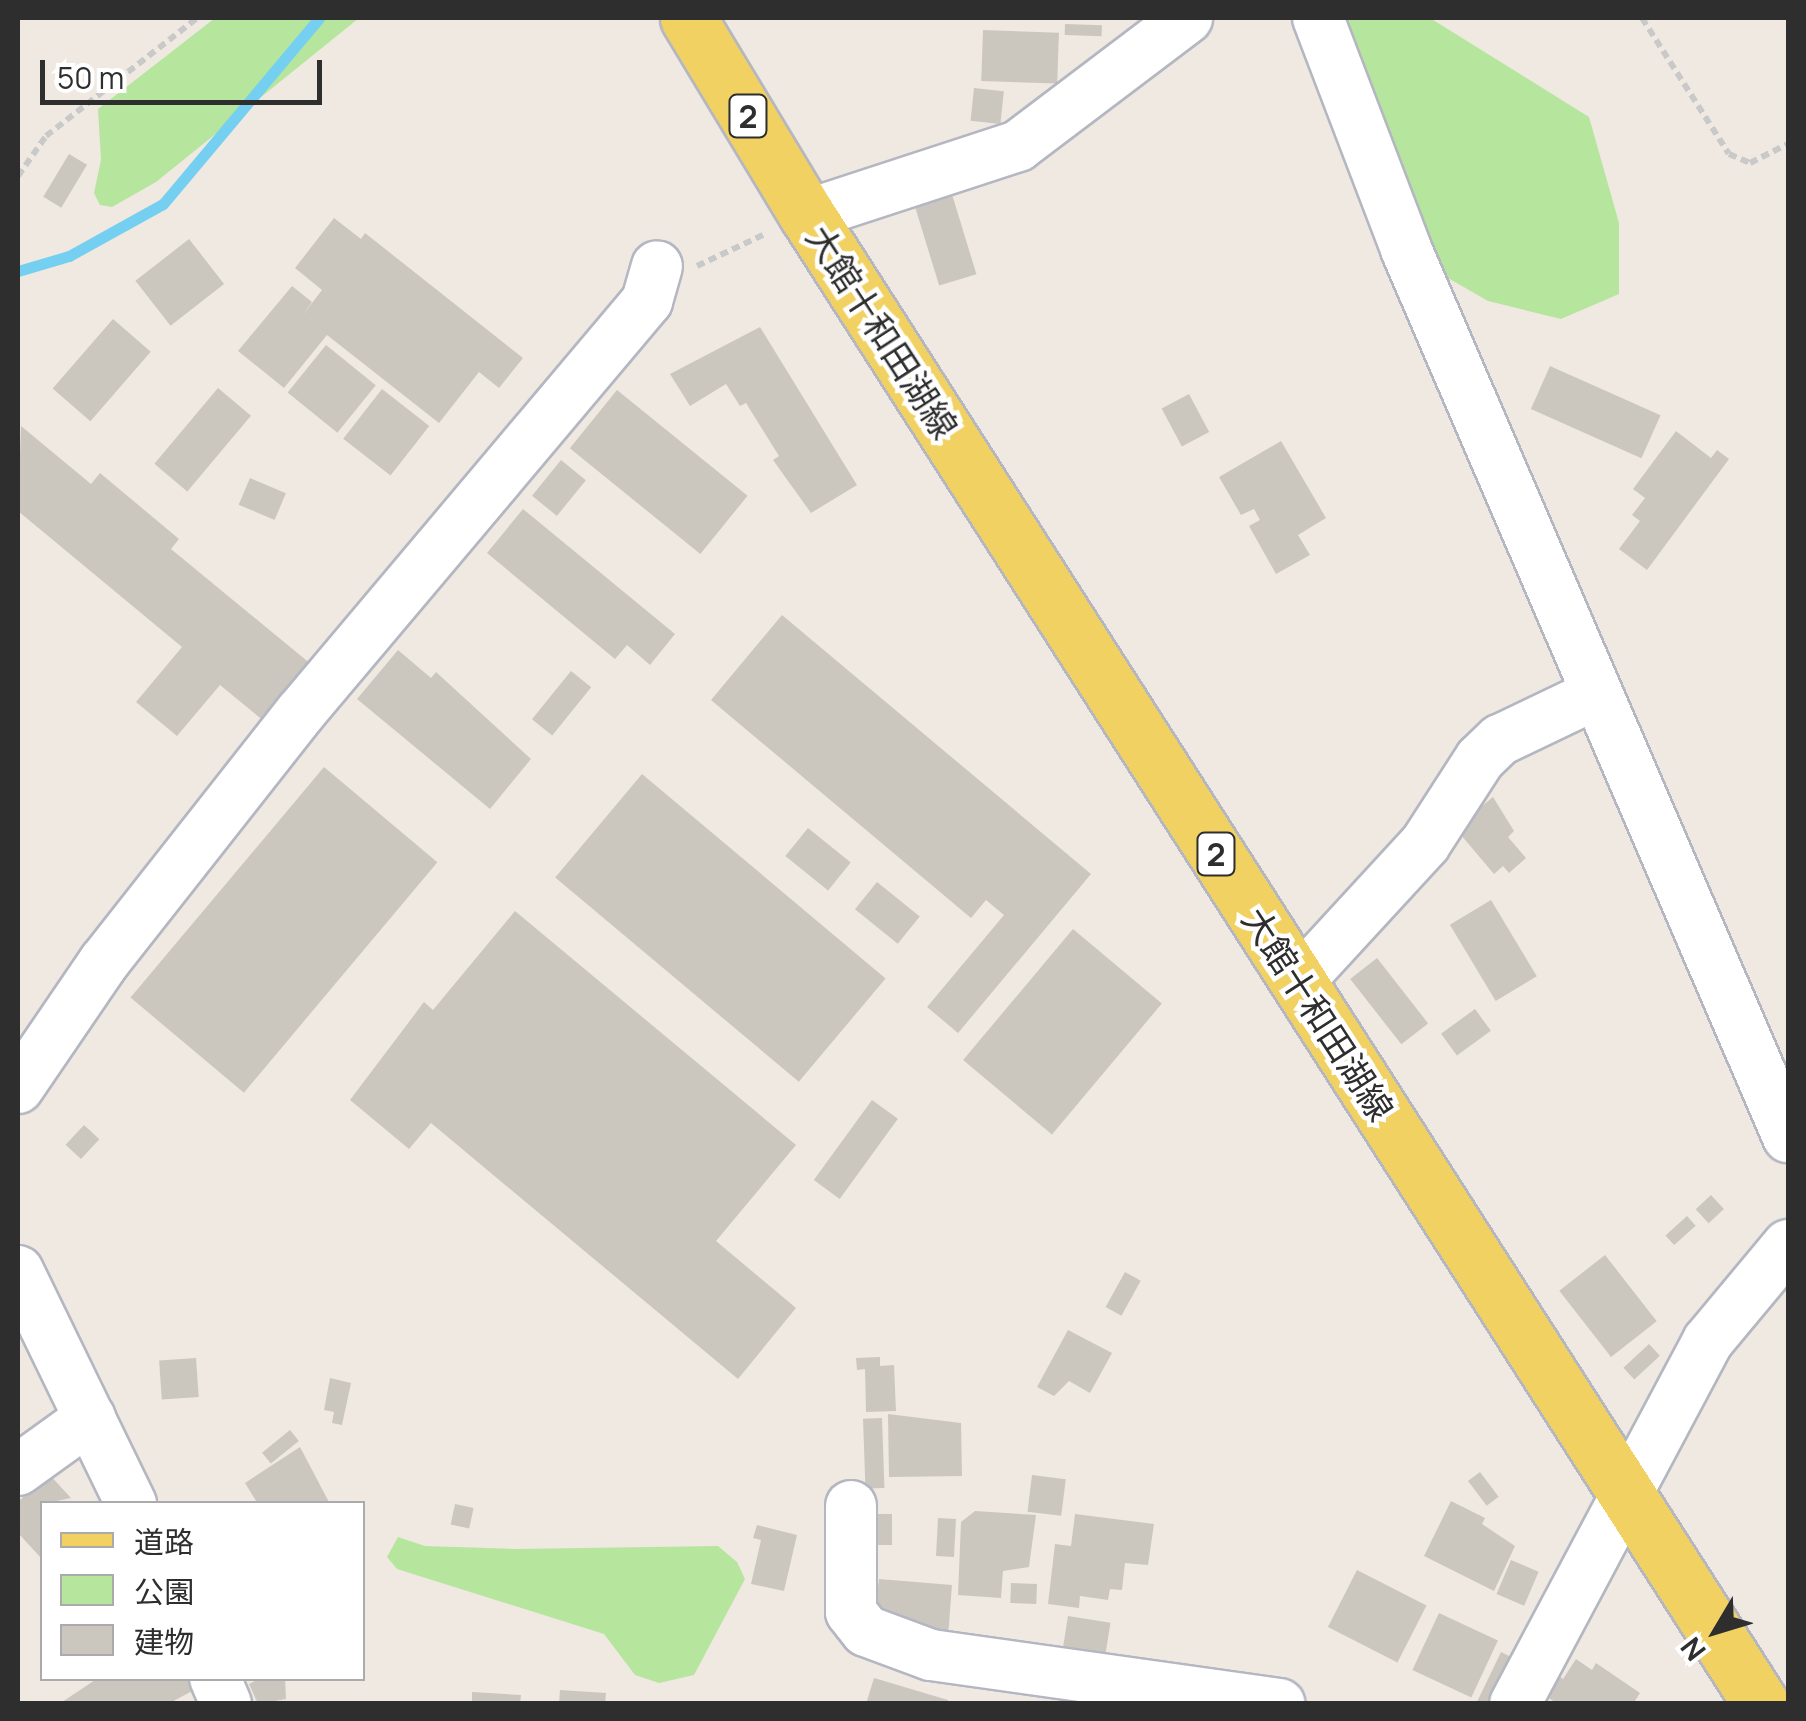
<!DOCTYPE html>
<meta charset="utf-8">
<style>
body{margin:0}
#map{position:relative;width:1806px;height:1721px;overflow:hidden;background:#efe9e1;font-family:Manrope,"Noto Sans JP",sans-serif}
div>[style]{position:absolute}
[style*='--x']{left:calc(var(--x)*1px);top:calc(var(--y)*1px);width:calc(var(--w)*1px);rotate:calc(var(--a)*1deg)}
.green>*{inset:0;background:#b6e59e}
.stream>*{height:11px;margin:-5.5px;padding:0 5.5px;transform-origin:5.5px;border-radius:5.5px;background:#75cff0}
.building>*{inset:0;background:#cbc7bf;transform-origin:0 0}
.path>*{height:6px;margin-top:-3px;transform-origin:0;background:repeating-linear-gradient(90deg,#c9c9c9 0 8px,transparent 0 13px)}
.roads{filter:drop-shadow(2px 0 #b4b7c1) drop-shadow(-2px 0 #b4b7c1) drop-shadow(0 2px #b4b7c1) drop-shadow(0 -2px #b4b7c1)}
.minor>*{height:50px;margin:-25px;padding:0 25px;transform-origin:25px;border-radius:25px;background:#fff}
.major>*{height:55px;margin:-27.5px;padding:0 27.5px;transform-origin:27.5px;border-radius:27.5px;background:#f2d163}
span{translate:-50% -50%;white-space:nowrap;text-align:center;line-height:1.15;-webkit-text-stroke:9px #fff;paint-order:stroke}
.shield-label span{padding:2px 8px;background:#fff;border:2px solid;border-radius:8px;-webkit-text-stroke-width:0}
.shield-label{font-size:32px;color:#2e2e2e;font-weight:700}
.street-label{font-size:35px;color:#2e2e2e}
.frame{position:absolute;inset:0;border:20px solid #2e2e2e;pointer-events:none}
.legend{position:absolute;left:40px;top:1501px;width:325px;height:180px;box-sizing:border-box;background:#fff;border:2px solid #ababab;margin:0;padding:12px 18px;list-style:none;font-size:30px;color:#2e2e2e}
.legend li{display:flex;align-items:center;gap:20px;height:50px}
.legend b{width:50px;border:2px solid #ababab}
.north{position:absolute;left:1666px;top:1581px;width:100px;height:100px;-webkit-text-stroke:8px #fff;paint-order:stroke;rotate:232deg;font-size:28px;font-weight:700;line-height:40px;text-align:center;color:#2e2e2e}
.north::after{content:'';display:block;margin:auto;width:35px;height:45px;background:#2e2e2e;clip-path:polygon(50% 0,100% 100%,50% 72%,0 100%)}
.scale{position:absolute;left:40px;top:60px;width:282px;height:45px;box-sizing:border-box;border:5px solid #2e2e2e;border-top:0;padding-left:12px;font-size:30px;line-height:35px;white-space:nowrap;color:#2e2e2e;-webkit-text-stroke:8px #fff;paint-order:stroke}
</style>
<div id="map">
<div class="green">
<div style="clip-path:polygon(215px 18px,359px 18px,156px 182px,112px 207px,100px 205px,94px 193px,101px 160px,98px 109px)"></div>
<div style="clip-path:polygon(1337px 18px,1430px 18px,1589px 117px,1619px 223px,1619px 294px,1561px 319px,1488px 301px,1434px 270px)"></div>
<div style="clip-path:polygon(398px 1537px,425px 1546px,515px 1549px,718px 1546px,737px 1562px,745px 1579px,694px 1675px,659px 1683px,635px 1675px,604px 1634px,397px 1569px,387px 1557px)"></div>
</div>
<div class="stream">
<div style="--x:18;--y:271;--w:53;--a:-16.4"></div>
<div style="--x:69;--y:256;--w:107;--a:-29"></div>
<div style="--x:163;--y:204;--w:243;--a:-50"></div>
</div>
<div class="building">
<div style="left:1065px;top:24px;width:37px;height:11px;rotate:2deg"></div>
<div style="left:983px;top:30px;width:76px;height:51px;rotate:2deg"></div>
<div style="left:974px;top:88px;width:30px;height:33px;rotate:6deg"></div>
<div style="left:69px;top:154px;width:21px;height:50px;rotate:31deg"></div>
<div style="left:951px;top:191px;width:87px;height:39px;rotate:73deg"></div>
<div style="clip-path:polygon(334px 218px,361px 239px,365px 233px,523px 358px,499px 388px,479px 372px,439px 423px,327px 335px,284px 388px,238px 351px,292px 286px,312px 302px,302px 316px,322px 290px,295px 268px)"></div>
<div style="left:189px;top:239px;width:57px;height:68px;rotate:52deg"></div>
<div style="left:113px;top:319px;width:50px;height:92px;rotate:41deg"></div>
<div style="clip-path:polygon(760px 327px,857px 485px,811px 513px,773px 460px,779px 456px,746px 403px,740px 406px,726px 384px,690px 406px,670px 374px)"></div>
<div style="left:326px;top:345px;width:64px;height:61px;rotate:39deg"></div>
<div style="left:1550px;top:366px;width:121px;height:47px;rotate:24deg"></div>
<div style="left:218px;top:388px;width:43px;height:99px;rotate:40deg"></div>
<div style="left:382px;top:389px;width:60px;height:63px;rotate:38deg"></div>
<div style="left:617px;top:390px;width:168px;height:75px;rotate:39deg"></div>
<div style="left:1189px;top:394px;width:43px;height:31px;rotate:62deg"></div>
<div style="clip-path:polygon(21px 426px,91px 484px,100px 473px,179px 539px,171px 549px,312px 665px,265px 722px,220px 685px,177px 736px,136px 702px,182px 647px,18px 511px)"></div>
<div style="clip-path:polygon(1676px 431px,1711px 458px,1717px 450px,1729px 459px,1647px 570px,1619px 549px,1640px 521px,1632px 515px,1645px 498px,1633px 489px)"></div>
<div style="clip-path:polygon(1281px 441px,1326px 518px,1298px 535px,1310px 555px,1276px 574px,1249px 526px,1260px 520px,1254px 509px,1241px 515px,1219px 477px)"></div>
<div style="left:561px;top:460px;width:32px;height:46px;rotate:39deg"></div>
<div style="left:250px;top:478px;width:39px;height:29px;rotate:23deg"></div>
<div style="clip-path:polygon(523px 509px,675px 634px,650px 665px,627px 645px,615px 659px,487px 553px)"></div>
<div style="clip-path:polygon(782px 615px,1091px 874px,958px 1033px,927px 1007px,1004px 915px,986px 900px,971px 918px,711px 700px)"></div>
<div style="clip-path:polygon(398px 650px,431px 678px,436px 672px,531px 759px,490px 809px,357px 699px)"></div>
<div style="left:571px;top:671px;width:26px;height:62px;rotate:39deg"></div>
<div style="left:324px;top:767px;width:148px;height:301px;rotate:40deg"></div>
<div style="left:642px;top:774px;width:318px;height:135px;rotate:40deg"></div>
<div style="clip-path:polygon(1493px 797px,1514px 831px,1508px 837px,1526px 858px,1509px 873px,1503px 866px,1494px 874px,1455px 828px)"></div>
<div style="left:808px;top:828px;width:55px;height:36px;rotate:39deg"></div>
<div style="left:877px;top:882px;width:55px;height:35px;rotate:39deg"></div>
<div style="left:1491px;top:900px;width:89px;height:48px;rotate:59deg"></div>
<div style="clip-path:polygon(515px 911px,796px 1145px,716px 1241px,796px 1308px,738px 1379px,431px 1123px,409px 1149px,350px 1100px,424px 1002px,433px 1010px)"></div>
<div style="left:1073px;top:929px;width:116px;height:171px;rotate:40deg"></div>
<div style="left:1377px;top:958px;width:83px;height:34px;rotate:52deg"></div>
<div style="left:1475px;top:1009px;width:27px;height:42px;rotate:54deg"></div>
<div style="left:872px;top:1100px;width:32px;height:99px;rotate:36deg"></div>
<div style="left:84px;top:1125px;width:21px;height:27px;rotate:43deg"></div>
<div style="left:1711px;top:1195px;width:19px;height:21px;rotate:47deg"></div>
<div style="left:1687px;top:1216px;width:13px;height:29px;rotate:48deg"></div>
<div style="left:1605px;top:1255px;width:84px;height:58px;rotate:52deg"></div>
<div style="left:1125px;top:1272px;width:18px;height:40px;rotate:29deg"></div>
<div style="clip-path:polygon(1068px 1330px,1112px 1353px,1090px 1393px,1069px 1381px,1054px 1396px,1037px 1387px)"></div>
<div style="left:1649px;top:1344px;width:16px;height:35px;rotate:47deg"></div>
<div style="clip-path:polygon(880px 1357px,880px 1366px,894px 1365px,896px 1411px,866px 1412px,865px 1369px,857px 1370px,856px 1358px)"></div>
<div style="left:196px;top:1358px;width:39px;height:37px;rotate:86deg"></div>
<div style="clip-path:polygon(330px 1378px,351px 1383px,342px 1425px,332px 1423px,334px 1412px,324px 1410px)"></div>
<div style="clip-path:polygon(888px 1414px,961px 1423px,962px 1476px,889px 1477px)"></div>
<div style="left:882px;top:1418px;width:70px;height:19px;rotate:88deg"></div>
<div style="left:290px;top:1430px;width:14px;height:36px;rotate:51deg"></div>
<div style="clip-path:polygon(300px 1447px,330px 1504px,258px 1504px,245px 1483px)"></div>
<div style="left:1480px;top:1472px;width:31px;height:15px;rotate:53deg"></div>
<div style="clip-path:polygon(48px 1473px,71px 1498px,42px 1504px,41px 1558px,18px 1533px,18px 1502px)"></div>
<div style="left:1032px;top:1475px;width:34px;height:37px;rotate:7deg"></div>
<div style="clip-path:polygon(1451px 1501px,1485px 1518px,1482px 1524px,1515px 1546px,1494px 1591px,1424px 1556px)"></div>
<div style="left:455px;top:1504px;width:19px;height:21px;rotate:12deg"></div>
<div style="clip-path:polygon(975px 1511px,1036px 1515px,1029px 1567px,1003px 1571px,1001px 1598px,958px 1595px,961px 1522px)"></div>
<div style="left:876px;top:1514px;width:16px;height:31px"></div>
<div style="clip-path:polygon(1075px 1514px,1154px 1524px,1148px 1565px,1125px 1563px,1122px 1590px,1110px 1589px,1108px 1600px,1080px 1596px,1079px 1608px,1048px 1604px,1055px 1544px,1071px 1546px)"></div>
<div style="left:938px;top:1518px;width:18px;height:38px;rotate:3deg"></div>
<div style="clip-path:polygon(757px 1525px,797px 1535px,784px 1591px,751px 1584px,761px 1540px,753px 1538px)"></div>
<div style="left:1511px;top:1560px;width:30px;height:37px;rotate:23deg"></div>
<div style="left:1357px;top:1570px;width:78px;height:64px;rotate:27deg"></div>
<div style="clip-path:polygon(879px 1579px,952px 1585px,948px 1637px,872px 1618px,867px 1587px,878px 1587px)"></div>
<div style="left:1011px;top:1583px;width:26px;height:20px;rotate:2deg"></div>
<div style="left:1439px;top:1613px;width:65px;height:63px;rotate:25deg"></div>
<div style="left:1068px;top:1616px;width:43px;height:36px;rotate:9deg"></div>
<div style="clip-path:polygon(1501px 1652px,1519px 1661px,1498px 1704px,1476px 1704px)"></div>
<div style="clip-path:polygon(1576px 1659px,1592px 1670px,1596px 1663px,1640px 1693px,1633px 1704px,1558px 1704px,1547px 1697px,1553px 1688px,1548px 1685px,1556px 1674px,1563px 1679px)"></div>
<div style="clip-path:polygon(98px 1678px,188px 1678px,194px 1690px,168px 1704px,59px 1704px)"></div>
<div style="clip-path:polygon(261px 1678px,285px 1678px,286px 1699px,258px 1704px,249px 1684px)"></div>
<div style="clip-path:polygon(874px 1678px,948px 1700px,947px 1704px,866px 1704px)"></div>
<div style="clip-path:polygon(560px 1690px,606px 1693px,605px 1704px,559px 1704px)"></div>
<div style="clip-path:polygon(472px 1692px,521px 1695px,520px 1704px,472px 1704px)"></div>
</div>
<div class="path">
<div style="--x:1642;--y:18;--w:161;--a:57.4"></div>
<div style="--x:1729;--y:154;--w:23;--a:23"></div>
<div style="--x:1750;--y:163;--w:42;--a:-26.6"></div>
<div style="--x:18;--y:176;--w:49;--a:-55"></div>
<div style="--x:46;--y:136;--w:192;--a:-38"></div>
<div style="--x:697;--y:266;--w:77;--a:-25.2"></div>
</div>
<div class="roads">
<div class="minor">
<div style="--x:1318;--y:18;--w:247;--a:69.1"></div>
<div style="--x:1406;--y:249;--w:967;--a:66.72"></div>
<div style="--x:807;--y:215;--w:222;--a:-18.1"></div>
<div style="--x:1018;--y:146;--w:212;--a:-37.1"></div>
<div style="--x:1298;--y:982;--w:188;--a:-47.4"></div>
<div style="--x:1425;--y:844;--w:101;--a:-57.1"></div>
<div style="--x:1480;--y:759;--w:28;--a:-44"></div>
<div style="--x:1500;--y:740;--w:106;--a:-25.6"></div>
<div style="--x:18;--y:1088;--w:153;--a:-55.7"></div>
<div style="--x:104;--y:962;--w:317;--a:-51.8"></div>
<div style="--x:300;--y:713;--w:539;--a:-49.89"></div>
<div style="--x:647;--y:301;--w:36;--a:-74"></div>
<div style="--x:18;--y:1271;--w:259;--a:64.1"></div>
<div style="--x:18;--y:1470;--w:89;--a:-35.8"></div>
<div style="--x:851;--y:1506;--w:106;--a:90"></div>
<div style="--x:851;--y:1612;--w:24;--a:52"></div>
<div style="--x:866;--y:1631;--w:69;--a:20.3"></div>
<div style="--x:931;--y:1655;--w:352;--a:8"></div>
<div style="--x:215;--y:1678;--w:28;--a:67"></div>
<div style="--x:1515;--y:1704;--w:411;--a:-62"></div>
<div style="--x:1708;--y:1341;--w:125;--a:-50.2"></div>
</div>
<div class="major">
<div style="--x:688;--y:18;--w:230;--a:58.9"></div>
<div style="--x:807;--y:215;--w:1768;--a:57.35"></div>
</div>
</div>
<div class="shield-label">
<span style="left:748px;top:116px">2</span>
<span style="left:1216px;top:854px">2</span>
</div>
<div class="street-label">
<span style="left:882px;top:332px;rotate:57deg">大館十和田湖線</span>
<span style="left:1318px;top:1014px;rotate:57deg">大館十和田湖線</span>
</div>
<div class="frame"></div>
<ul class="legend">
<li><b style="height:12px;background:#f2d163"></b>道路</li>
<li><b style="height:28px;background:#b6e59e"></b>公園</li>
<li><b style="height:28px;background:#cbc7bf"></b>建物</li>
</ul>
<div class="north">N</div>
<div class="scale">50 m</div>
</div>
